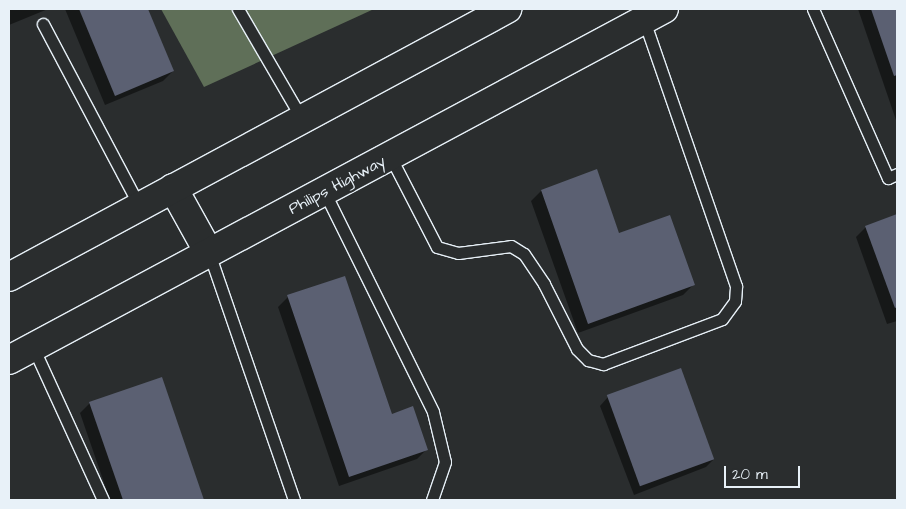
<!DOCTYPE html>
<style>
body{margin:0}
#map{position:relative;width:906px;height:509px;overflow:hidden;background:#2a2d2e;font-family:"Architects Daughter",sans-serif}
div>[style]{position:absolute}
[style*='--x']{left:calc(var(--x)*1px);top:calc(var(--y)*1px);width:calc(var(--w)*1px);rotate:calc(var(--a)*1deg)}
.green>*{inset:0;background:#5f6f58}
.shadow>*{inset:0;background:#0007}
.building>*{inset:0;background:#5b6072;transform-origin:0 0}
.roads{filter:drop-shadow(1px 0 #e8f1f8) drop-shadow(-1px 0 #e8f1f8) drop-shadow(0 1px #e8f1f8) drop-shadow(0 -1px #e8f1f8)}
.service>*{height:11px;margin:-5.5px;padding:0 5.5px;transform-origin:5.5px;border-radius:5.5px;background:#2a2d2e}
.primary>*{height:28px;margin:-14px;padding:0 14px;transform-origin:14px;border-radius:14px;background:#2a2d2e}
span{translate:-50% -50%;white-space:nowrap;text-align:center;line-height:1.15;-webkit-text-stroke:4px #2a2d2e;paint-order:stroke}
.street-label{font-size:16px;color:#e8f1f8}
.frame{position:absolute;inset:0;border:10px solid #e8f1f8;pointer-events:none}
.scale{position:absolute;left:724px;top:466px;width:76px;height:22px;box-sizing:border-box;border:2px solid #e8f1f8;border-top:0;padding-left:6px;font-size:15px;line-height:18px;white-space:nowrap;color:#e8f1f8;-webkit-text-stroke:4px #2a2d2e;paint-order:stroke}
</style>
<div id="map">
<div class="green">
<div style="clip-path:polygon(161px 9px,374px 9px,204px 87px)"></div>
</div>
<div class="shadow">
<div style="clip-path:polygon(9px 9px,48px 9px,9px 25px)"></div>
<div style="clip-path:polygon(65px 9px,147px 9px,173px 71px,163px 81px,105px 105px)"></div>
<div style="clip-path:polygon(858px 9px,897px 9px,897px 123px)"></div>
<div style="clip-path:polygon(596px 171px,619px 234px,693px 285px,683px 295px,578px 333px,531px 201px,541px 191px)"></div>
<div style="clip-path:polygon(897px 215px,897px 321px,887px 324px,856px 237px,866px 227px)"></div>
<div style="clip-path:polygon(288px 297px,391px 415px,427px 449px,417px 459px,339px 486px,278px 307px)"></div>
<div style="clip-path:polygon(161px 378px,203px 500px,110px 500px,80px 413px,90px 403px)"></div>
<div style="clip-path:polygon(608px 397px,714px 459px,706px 467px,634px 495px,600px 406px)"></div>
</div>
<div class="building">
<div style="clip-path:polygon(79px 9px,148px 9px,174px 71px,115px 96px)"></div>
<div style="clip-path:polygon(871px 9px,897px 9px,897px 75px,894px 76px)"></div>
<div style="clip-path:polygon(597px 169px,619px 233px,670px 215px,695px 285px,588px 324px,541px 190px)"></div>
<div style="clip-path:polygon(897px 214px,897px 307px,895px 308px,865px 226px)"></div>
<div style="clip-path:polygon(345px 276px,392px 414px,413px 406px,428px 450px,349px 477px,287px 295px)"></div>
<div style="left:681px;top:368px;width:97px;height:79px;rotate:70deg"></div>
<div style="clip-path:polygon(162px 377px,204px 500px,123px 500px,89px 402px)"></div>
</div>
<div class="roads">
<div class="service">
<div style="--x:238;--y:9;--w:127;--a:59.8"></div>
<div style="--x:813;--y:9;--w:185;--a:66.1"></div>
<div style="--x:888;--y:178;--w:10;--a:-24"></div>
<div style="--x:43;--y:24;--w:207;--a:62.1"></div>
<div style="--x:390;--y:156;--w:102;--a:62.7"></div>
<div style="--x:437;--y:247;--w:22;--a:16"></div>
<div style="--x:458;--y:253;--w:53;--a:-7.5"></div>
<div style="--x:511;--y:246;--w:15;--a:32"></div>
<div style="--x:524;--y:254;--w:36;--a:56"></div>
<div style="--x:544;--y:284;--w:73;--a:63.1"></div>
<div style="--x:577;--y:349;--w:16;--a:45"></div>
<div style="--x:588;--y:360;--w:16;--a:15"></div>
<div style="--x:603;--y:364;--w:127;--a:-20.7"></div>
<div style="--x:722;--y:319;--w:22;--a:-54"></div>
<div style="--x:735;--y:301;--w:15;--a:-86"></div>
<div style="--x:736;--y:286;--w:281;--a:-109.1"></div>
<div style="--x:324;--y:191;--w:246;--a:63.7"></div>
<div style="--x:433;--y:412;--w:51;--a:76.5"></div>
<div style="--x:445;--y:462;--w:40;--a:108.9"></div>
<div style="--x:209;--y:253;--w:261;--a:71"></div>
<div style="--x:33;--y:347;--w:168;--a:65.4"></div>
</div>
<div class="primary">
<div style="--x:173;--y:188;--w:74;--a:61"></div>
<div style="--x:9;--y:277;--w:566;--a:-28.29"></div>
<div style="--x:9;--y:360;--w:743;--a:-28.19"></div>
</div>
</div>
<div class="street-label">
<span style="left:337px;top:185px;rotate:-28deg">Philips Highway</span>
</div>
<div class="frame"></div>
<div class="scale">20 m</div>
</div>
